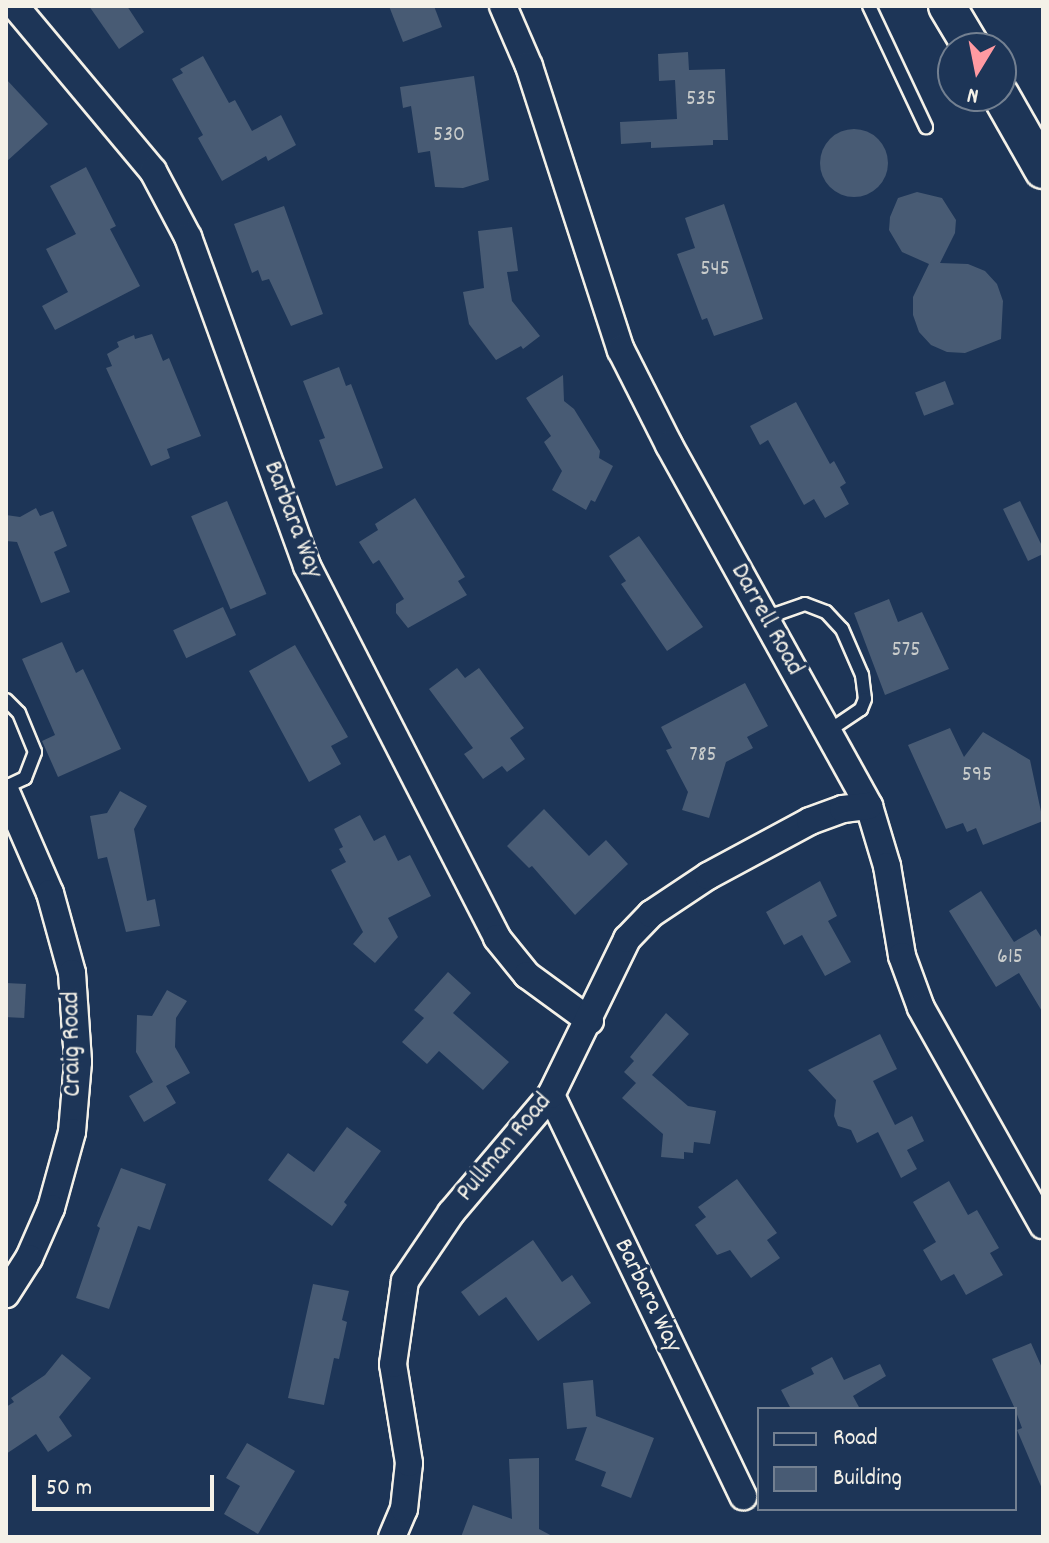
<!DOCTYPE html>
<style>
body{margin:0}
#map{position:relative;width:1049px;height:1543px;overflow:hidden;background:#1d3557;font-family:Dekko,sans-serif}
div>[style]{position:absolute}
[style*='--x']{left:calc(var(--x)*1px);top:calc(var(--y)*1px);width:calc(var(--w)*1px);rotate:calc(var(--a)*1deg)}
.building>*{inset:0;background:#485b74;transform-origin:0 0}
.round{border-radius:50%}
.roads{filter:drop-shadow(2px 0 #f4f1e8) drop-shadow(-2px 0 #f4f1e8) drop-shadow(0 2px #f4f1e8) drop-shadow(0 -2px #f4f1e8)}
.lane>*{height:12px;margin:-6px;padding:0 6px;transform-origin:6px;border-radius:6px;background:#1d3557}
.street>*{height:26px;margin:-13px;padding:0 13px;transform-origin:13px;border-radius:13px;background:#1d3557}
.secondary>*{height:36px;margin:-18px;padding:0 18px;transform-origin:18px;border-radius:18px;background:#1d3557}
span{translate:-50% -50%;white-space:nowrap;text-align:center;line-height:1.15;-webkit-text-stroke:7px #1d3557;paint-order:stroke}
.number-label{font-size:22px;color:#c9cccb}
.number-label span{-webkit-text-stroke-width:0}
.street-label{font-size:26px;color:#f4f1e8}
.frame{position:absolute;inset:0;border:8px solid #f4f1e8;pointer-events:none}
.legend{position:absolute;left:757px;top:1407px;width:260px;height:104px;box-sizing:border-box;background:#1d3557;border:2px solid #738091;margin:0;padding:10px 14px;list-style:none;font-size:24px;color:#f4f1e8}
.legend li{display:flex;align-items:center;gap:16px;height:40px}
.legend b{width:40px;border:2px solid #738091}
.north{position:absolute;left:937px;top:32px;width:80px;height:80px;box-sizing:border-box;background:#1d3557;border:2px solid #738091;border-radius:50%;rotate:190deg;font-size:22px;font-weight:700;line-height:32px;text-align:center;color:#f4f1e8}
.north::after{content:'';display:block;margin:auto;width:28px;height:36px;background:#ff9aa2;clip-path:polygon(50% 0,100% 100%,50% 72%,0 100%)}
.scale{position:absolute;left:32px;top:1475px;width:182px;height:36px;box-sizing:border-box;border:4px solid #f4f1e8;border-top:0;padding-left:10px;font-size:24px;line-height:28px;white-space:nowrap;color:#f4f1e8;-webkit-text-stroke:6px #1d3557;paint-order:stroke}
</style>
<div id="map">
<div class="building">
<div style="clip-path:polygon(89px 6px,127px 6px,144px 32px,119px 49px)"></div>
<div style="clip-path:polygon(389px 6px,434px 6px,442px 27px,403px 42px)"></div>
<div style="clip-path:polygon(688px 52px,689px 70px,725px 69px,728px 140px,713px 140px,713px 145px,651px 148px,651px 142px,621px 144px,620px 122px,677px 119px,675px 80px,659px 81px,658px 54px)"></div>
<div style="clip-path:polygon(203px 56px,229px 103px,235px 100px,252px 131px,281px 115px,296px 145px,268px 161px,266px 156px,222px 181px,198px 138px,203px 135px,172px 79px,183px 73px,180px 69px)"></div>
<div style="clip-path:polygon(474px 76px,489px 180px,463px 188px,435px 187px,430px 151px,418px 153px,411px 106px,403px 108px,400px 87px)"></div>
<div style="clip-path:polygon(6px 79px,48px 124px,6px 162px)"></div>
<div class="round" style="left:820px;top:129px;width:68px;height:68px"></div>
<div style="clip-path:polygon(86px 167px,116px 226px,110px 229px,140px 286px,55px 330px,42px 306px,68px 292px,46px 249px,76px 234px,50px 186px)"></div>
<div style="clip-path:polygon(917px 192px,942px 198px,956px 220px,955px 233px,940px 263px,968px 264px,985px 271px,997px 284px,1003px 301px,1001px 339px,965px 353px,947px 352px,931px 345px,919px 332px,913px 315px,913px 297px,929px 264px,902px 252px,889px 230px,890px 217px,898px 198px)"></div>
<div style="clip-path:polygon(724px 204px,763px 319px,714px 336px,707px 318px,702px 320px,677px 254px,695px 248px,685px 218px)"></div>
<div style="clip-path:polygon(284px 206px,323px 314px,291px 326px,269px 279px,262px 281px,258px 270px,252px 273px,234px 224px)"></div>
<div style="clip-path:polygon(512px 227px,518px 271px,507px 272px,512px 301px,540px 336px,523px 349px,521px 346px,496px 360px,469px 324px,463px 292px,484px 288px,478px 231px)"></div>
<div style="clip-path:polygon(152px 334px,163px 361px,169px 358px,201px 436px,167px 449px,170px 458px,151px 466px,106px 368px,112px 366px,107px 354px,119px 347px,117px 342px,134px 335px,135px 339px)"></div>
<div style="clip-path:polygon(339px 367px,346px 386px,351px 384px,383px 468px,336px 486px,319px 440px,325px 438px,303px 381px)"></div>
<div style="clip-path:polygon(563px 375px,564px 401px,574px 409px,600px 451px,599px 458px,613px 466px,595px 502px,591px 500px,586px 510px,552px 490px,562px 471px,544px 442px,551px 436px,526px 398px)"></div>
<div style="left:945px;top:381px;width:25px;height:32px;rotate:69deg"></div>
<div style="clip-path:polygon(796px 402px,830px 464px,834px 461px,846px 483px,840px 487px,849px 504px,825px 518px,814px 499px,804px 505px,768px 440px,760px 445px,750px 426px)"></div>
<div style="clip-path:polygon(415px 498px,465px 577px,458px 581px,467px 595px,408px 628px,396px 613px,396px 604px,404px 599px,379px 560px,373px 564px,359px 542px,378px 530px,375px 524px)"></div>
<div style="left:227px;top:501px;width:101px;height:39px;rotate:67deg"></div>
<div style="clip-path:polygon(1020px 501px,1043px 548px,1043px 554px,1028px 561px,1003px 509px)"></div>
<div style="clip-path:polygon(36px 508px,40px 516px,53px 511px,67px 546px,54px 552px,70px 592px,41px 603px,17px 542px,6px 541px,6px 515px,20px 517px)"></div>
<div style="clip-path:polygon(639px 536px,703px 627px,667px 651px,621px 584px,626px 581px,609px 556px)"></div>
<div style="clip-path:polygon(889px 599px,898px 622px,922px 612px,949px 669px,885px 695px,854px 613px)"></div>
<div style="left:223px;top:607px;width:31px;height:55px;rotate:65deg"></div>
<div style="clip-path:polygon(62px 642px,76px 673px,83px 669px,121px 749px,58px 777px,42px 741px,55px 735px,22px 659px)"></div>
<div style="clip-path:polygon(295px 645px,348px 737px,331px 746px,341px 764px,309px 782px,249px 671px)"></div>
<div style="clip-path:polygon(457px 668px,465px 678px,479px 668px,524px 728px,510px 738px,525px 759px,507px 772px,502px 766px,483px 779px,464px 754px,473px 748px,429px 689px)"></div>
<div style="clip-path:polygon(745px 683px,768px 726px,747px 737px,753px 748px,726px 762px,709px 818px,682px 810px,688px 792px,666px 750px,672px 748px,661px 727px)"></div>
<div style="clip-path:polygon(950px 728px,964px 757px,983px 732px,1030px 760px,1043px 821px,983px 845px,976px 828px,967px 832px,963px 823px,946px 829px,908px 745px)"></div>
<div style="clip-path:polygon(120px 791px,147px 806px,134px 829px,147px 901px,155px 899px,160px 926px,126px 932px,107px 857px,98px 859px,90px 816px,107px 813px)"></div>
<div style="clip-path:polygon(544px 809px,589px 856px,606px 840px,628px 864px,575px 915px,532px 866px,529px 868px,507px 846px)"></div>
<div style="clip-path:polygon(360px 815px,374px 841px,385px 835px,398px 861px,410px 855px,431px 896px,388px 918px,398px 937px,375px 963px,353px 944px,363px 932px,331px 870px,346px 862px,339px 849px,343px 847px,334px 829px)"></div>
<div style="clip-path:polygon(820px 881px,837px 916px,828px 921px,851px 962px,825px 976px,802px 935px,784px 945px,766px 912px)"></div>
<div style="clip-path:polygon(981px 891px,1014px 942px,1036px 929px,1043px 940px,1043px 1013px,1019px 973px,996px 987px,949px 911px)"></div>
<div style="clip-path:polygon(448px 972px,471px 993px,453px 1013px,509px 1062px,483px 1090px,439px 1051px,427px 1064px,402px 1042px,424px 1018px,414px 1010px)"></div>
<div style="left:6px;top:983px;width:20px;height:34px;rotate:3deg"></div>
<div style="clip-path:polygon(167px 990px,187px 1001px,176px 1018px,175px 1047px,190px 1073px,166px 1086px,176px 1103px,144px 1122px,129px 1096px,153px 1082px,136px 1052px,137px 1015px,152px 1016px)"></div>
<div style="clip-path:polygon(666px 1013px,689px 1034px,652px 1075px,688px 1106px,716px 1111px,710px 1144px,694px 1142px,693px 1153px,684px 1152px,684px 1159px,661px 1157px,663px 1134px,622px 1098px,636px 1083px,624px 1072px,634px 1061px,630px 1057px)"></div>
<div style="clip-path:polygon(880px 1034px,897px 1069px,873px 1081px,895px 1125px,912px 1116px,924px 1141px,907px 1150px,917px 1169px,901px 1178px,878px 1132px,857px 1143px,851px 1130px,838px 1126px,834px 1116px,836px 1100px,808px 1070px)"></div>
<div style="clip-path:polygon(347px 1127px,381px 1151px,344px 1202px,347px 1205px,332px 1226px,268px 1180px,288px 1153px,314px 1172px)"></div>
<div style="clip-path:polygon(121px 1168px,166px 1184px,150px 1230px,138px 1226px,109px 1309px,76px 1298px,100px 1228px,97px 1226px)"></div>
<div style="clip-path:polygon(737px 1179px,777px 1233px,767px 1240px,780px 1258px,751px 1278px,730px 1250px,717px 1255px,695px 1225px,706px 1217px,698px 1207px)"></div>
<div style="clip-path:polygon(949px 1181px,968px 1215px,977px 1210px,999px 1248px,990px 1253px,1003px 1275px,966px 1295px,954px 1274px,941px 1281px,923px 1250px,936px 1242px,913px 1202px)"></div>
<div style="clip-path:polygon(533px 1240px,562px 1282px,572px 1275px,591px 1303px,538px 1341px,506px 1297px,479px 1316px,461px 1292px)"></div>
<div style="clip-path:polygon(313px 1284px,349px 1291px,342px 1320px,347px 1322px,339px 1359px,334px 1358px,324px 1405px,288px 1398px)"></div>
<div style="clip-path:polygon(1031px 1343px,1043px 1370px,1043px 1491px,1017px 1430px,1022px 1428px,1015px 1409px,992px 1359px)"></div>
<div style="clip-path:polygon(62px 1354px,91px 1378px,59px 1417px,72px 1436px,48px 1452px,36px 1434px,6px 1454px,6px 1407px,14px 1402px,11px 1398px,45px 1375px)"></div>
<div style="clip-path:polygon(832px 1357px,844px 1380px,880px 1364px,886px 1376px,853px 1396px,860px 1409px,791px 1409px,781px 1390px,814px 1374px,811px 1368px)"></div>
<div style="clip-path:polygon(593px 1380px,596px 1416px,654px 1438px,631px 1498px,601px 1486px,606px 1472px,575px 1460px,587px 1427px,567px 1429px,563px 1383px)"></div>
<div style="clip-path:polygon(247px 1443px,295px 1471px,258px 1534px,224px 1514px,240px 1486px,226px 1478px)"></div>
<div style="clip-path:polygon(539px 1458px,539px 1529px,554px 1537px,461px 1537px,473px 1505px,512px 1519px,509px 1459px)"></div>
</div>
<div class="roads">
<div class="lane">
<div style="--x:869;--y:6;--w:134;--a:64.8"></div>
<div style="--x:765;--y:618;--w:42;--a:-19.3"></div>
<div style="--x:805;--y:604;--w:22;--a:21"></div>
<div style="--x:826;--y:612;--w:23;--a:47"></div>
<div style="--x:842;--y:629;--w:50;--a:66.5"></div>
<div style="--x:862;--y:675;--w:24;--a:83"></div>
<div style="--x:865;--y:699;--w:11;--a:112"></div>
<div style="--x:861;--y:709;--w:40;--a:146"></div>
<div style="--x:6;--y:700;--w:18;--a:45"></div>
<div style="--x:19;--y:713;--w:42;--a:67.7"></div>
<div style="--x:35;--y:752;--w:28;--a:111"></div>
<div style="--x:25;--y:778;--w:21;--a:155"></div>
</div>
<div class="street">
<div style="--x:15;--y:6;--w:215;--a:50.1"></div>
<div style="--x:153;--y:171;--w:75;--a:62.1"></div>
<div style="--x:188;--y:237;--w:350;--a:70.1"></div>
<div style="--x:307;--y:566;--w:418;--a:62.9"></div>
<div style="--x:497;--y:938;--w:48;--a:51"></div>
<div style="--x:527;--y:975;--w:78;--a:36.1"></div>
<div style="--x:503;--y:6;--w:65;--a:66.6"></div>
<div style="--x:529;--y:66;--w:299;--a:72.1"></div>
<div style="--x:621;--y:350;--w:106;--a:63.2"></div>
<div style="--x:669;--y:445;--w:413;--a:61"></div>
<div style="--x:869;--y:806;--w:63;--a:73.3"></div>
<div style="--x:887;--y:866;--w:91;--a:80.5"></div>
<div style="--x:902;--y:956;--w:55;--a:69.9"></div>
<div style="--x:921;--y:1008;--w:249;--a:60.7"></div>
<div style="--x:6;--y:792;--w:110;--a:66.5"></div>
<div style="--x:50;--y:893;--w:83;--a:74.6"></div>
<div style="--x:72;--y:973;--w:89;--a:86.1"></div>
<div style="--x:78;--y:1062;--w:70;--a:94.9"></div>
<div style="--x:72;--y:1132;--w:79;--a:105.4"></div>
<div style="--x:51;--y:1208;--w:55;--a:113.7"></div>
<div style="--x:29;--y:1258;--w:43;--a:122.6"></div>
<div style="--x:551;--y:1095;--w:445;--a:64.4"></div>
<div style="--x:392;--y:1537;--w:30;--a:-67"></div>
<div style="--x:404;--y:1509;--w:46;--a:-83.8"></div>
<div style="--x:409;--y:1463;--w:100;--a:-99.2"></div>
<div style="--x:393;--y:1364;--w:84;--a:-81.8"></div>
<div style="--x:405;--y:1281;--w:82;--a:-55.9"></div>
<div style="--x:451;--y:1213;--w:155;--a:-49.7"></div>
<div style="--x:551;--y:1095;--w:174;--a:-64"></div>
<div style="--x:627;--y:939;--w:35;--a:-46"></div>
<div style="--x:651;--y:914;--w:69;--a:-33.7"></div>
<div style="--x:708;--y:876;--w:116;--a:-28.3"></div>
<div style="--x:810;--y:821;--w:35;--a:-20"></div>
<div style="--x:843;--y:809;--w:26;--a:-7"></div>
</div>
<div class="secondary">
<div style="--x:947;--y:6;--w:49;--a:59.2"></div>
<div style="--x:1001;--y:96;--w:85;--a:60.4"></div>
</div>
</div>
<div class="number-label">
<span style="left:701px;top:100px">535</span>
<span style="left:449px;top:136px">530</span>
<span style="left:715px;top:270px">545</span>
<span style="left:906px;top:651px">575</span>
<span style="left:703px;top:756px">785</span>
<span style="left:977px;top:776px">595</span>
<span style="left:1010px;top:958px">615</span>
</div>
<div class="street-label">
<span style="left:292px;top:520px;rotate:69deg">Barbara Way</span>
<span style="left:766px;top:620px;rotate:61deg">Darrell Road</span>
<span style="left:73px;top:1044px;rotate:-91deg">Craig Road</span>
<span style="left:505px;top:1148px;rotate:-50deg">Pullman Road</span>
<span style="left:647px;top:1296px;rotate:64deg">Barbara Way</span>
</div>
<div class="frame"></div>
<ul class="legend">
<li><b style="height:10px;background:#1d3557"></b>Road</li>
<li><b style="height:22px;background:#485b74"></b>Building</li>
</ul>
<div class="north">N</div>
<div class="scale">50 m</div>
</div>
